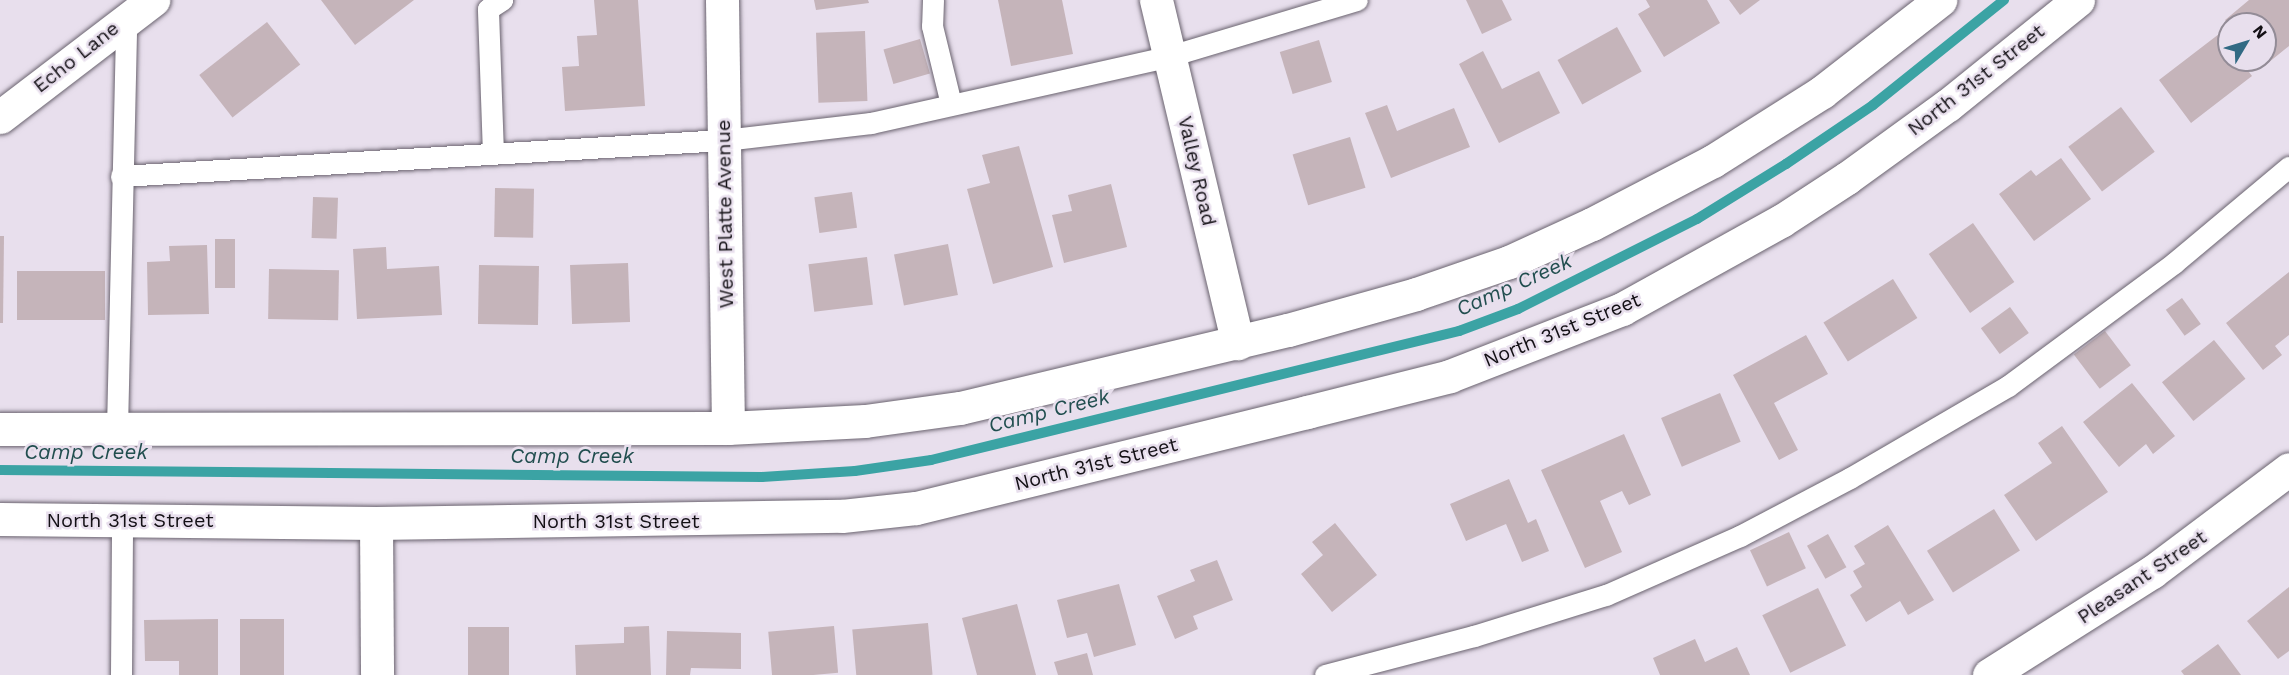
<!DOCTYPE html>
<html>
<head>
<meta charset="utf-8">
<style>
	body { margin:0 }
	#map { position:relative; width:2289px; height:675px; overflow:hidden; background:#e8dfed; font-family:"Work Sans",sans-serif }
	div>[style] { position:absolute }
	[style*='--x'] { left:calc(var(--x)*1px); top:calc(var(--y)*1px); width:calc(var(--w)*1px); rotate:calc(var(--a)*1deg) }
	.stream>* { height:10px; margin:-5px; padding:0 5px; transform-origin:5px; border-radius:5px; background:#3ba3a4 }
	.building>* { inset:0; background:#c5b4ba; transform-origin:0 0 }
	.roads { filter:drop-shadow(0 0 2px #6a636f) drop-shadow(0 0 2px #6a636f) }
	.service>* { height:21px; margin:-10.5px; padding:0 10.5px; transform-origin:10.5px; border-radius:10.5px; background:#fff }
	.minor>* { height:33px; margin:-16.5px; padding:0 16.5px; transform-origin:16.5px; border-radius:16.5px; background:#fff }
	.primary>* { height:33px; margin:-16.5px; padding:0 16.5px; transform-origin:16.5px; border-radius:16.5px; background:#fff }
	span { translate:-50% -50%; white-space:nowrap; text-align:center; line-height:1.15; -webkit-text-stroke:5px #e8dfed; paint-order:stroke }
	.street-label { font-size:20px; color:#131015 }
	.water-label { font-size:21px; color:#214e4f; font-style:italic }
	.north { position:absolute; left:2217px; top:12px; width:60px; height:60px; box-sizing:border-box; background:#e8dfed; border:2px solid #938c97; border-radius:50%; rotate:52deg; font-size:16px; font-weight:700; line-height:24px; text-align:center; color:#131015 }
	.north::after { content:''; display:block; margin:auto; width:21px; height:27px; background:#316a84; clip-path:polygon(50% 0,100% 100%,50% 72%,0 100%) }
</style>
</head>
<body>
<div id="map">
	<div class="stream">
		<div style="--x:0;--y:470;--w:762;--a:0.53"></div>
		<div style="--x:762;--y:477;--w:93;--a:-3.7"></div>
		<div style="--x:855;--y:471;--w:77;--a:-8.2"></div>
		<div style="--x:931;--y:460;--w:544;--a:-13.73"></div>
		<div style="--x:1459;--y:331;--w:63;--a:-20.4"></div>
		<div style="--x:1518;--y:309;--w:200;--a:-26.7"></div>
		<div style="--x:1697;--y:219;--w:105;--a:-31.7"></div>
		<div style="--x:1786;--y:164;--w:105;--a:-34.1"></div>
		<div style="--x:1873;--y:105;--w:168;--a:-38.7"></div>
	</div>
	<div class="building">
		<div style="clip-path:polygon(321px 0,414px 0,355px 45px)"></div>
		<div style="clip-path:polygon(594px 0,638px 0,645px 106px,565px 111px,562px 67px,579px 66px,577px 36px,597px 35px)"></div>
		<div style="clip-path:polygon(814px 0,868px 0,869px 3px,816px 10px)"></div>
		<div style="clip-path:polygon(998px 0,1062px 0,1073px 54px,1011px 66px)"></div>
		<div style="clip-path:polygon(1466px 0,1502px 0,1512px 20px,1482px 34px)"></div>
		<div style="clip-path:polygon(1646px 0,1707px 0,1720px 23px,1664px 57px,1638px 14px,1650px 7px)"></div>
		<div style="clip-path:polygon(1729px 0,1760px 0,1740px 15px)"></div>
		<div style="clip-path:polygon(2249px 0,2289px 0,2289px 46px,2263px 67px,2258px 60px,2265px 60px,2265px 24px,2228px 24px,2225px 20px)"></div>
		<div style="left:267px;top:22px;width:54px;height:86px;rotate:52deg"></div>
		<div style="left:1617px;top:27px;width:51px;height:68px;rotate:61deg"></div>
		<div style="left:865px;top:31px;width:70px;height:49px;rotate:88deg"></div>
		<div style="clip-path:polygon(2219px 34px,2229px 46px,2229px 60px,2240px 60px,2252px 76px,2191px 123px,2159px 80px)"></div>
		<div style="left:920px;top:39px;width:36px;height:38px;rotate:74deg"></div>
		<div style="left:1319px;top:40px;width:44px;height:41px;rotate:73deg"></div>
		<div style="clip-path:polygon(1483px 51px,1502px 89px,1539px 71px,1560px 113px,1499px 143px,1459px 64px)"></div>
		<div style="clip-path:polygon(1387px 105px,1397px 131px,1454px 108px,1470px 147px,1391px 178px,1365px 113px)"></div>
		<div style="left:2121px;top:107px;width:56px;height:66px;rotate:53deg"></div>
		<div style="left:1350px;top:137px;width:53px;height:60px;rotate:73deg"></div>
		<div style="clip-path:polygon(1019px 146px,1053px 267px,993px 284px,967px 189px,990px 183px,982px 155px)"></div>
		<div style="clip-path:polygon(2061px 158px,2091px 199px,2034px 241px,1999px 194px,2031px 170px,2036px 176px)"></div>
		<div style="clip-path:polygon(1111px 184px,1127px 247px,1064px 263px,1052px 215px,1072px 211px,1068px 195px)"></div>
		<div style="left:495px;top:188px;width:39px;height:49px;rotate:1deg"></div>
		<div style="left:852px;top:192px;width:36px;height:38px;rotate:82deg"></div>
		<div style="left:313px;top:197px;width:25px;height:41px;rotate:2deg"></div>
		<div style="left:1973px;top:223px;width:72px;height:54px;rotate:55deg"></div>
		<div style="clip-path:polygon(0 236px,4px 236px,3px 323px,0 323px)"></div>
		<div style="left:215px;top:239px;width:20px;height:49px"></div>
		<div style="left:948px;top:244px;width:52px;height:55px;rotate:79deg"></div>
		<div style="clip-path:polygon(207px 245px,209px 314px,148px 315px,147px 262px,170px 261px,169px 246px)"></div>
		<div style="clip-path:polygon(386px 247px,387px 269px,439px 266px,442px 315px,357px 319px,353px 249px)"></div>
		<div style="left:867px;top:257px;width:48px;height:59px;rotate:83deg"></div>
		<div style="left:628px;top:263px;width:59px;height:58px;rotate:88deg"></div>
		<div style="left:479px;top:265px;width:60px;height:59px;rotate:1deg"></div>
		<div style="left:269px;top:269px;width:70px;height:50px;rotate:1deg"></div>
		<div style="left:17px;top:271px;width:88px;height:49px"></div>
		<div style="clip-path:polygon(2289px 272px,2289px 335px,2275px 346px,2282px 355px,2263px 370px,2226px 323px)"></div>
		<div style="left:1893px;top:279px;width:46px;height:82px;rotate:58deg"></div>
		<div style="left:2182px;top:298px;width:32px;height:20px;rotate:54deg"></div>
		<div style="left:2010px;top:307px;width:32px;height:36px;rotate:54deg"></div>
		<div style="left:2105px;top:331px;width:43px;height:39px;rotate:53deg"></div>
		<div style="clip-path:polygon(1806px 335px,1828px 374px,1774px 403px,1798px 450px,1779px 460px,1733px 375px)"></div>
		<div style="left:2214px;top:340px;width:50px;height:67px;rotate:51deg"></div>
		<div style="clip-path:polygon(2132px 383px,2175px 436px,2153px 454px,2146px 444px,2119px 467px,2083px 422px)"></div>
		<div style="left:1720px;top:393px;width:53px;height:64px;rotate:67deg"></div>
		<div style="clip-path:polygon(2062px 426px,2108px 492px,2036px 541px,2004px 495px,2052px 463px,2038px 443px)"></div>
		<div style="clip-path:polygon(1624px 434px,1651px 495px,1629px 505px,1622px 491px,1600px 501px,1622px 552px,1585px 568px,1541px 470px)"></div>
		<div style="clip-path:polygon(1509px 479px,1528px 523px,1536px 519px,1549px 551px,1522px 562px,1506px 524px,1466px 541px,1450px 504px)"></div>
		<div style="left:1994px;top:509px;width:49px;height:79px;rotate:58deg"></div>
		<div style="clip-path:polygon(1335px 523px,1377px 575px,1332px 612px,1301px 574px,1323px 555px,1312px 542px)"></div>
		<div style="clip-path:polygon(1888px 525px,1934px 600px,1908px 615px,1900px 601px,1866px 622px,1850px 595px,1862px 587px,1853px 571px,1865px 564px,1854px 546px)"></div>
		<div style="left:1789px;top:532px;width:40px;height:43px;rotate:65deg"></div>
		<div style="left:1828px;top:534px;width:38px;height:24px;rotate:61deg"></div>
		<div style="clip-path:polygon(1217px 560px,1233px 600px,1193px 616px,1198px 629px,1175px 639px,1157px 596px,1195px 581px,1190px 570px)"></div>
		<div style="clip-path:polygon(1119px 584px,1136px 645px,1094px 657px,1087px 633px,1067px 638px,1057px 600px)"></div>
		<div style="clip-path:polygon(2289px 587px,2289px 651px,2278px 659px,2247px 621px)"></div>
		<div style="left:1818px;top:588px;width:64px;height:62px;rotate:64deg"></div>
		<div style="clip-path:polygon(1017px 604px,1036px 675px,977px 675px,962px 618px)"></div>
		<div style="clip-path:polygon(218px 619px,218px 675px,179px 675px,179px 661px,145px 661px,144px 620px)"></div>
		<div style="left:240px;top:619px;width:44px;height:56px"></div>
		<div style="left:928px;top:623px;width:52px;height:76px;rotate:85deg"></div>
		<div style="clip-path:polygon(649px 626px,651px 675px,576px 675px,575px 645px,624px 643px,624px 627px)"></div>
		<div style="left:834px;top:626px;width:47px;height:66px;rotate:85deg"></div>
		<div style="left:468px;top:627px;width:41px;height:48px"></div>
		<div style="clip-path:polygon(667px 631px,741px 633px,741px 669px,691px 668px,690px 675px,666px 675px)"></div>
		<div style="clip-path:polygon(1695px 639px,1705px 662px,1737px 647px,1750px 675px,1660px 675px,1653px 658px)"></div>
		<div style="clip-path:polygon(2218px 644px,2241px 675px,2184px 675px,2181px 671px)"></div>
		<div style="clip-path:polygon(1087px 653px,1093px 675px,1058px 675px,1054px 662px)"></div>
	</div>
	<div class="roads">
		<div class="service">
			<div style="--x:933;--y:0;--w:26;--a:92"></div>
			<div style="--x:932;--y:26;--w:80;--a:76.3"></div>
			<div style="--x:493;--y:154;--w:145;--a:-92"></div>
			<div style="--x:488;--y:9;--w:17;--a:-33"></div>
			<div style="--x:121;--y:176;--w:604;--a:-3.42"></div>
			<div style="--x:724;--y:140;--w:148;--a:-6.6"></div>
			<div style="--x:871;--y:123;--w:306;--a:-12.6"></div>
			<div style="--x:1170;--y:56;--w:195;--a:-16.7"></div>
			<div style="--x:117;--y:429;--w:411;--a:-88.7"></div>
			<div style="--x:121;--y:675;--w:155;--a:-89.6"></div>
			<div style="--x:1325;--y:675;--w:154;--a:-14.7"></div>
			<div style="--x:1474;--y:636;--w:138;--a:-17.3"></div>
			<div style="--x:1606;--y:595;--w:146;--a:-23.8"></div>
			<div style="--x:1740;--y:536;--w:124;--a:-27.8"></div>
			<div style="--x:1850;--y:478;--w:183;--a:-30.2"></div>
			<div style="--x:2008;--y:386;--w:207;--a:-36.5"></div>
			<div style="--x:2174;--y:263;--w:150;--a:-39.9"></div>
		</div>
		<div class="minor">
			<div style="--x:722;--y:0;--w:428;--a:89.2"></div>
			<div style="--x:1156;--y:0;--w:353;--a:76.6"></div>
			<div style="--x:0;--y:117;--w:193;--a:-37.4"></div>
			<div style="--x:376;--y:523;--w:152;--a:89.6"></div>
			<div style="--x:1989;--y:675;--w:193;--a:-32.3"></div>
			<div style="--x:2152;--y:572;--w:171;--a:-36.9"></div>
		</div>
		<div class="primary">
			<div style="--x:0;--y:429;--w:728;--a:-0.08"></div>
			<div style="--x:728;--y:428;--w:137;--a:-2.9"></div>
			<div style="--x:865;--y:421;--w:96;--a:-7.8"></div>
			<div style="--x:960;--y:408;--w:337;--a:-13.4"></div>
			<div style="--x:1288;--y:330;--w:133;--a:-15.7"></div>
			<div style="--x:1416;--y:294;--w:98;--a:-19"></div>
			<div style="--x:1509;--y:262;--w:91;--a:-24.6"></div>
			<div style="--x:1592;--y:224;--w:136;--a:-27.5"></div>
			<div style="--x:1713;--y:161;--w:129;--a:-32.3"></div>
			<div style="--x:1822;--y:92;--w:150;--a:-37.9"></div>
			<div style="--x:0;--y:519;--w:376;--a:0.6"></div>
			<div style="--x:376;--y:523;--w:466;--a:-0.9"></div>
			<div style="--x:842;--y:516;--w:74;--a:-6.2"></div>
			<div style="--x:916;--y:508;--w:403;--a:-13.8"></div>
			<div style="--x:1307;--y:412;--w:147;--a:-14.1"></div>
			<div style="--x:1450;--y:376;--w:185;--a:-21.3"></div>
			<div style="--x:1622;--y:309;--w:182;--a:-29"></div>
			<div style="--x:1781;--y:221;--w:79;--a:-33.1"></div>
			<div style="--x:1847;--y:178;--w:125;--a:-35.9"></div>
			<div style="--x:1948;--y:105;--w:167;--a:-38.9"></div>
		</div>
	</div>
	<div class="street-label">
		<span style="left:76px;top:57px;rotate:-38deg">Echo Lane</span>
		<span style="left:1976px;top:80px;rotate:-38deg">North 31st Street</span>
		<span style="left:1197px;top:171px;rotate:77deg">Valley Road</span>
		<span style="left:725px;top:214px;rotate:-91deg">West Platte Avenue</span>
		<span style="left:1562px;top:330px;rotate:-22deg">North 31st Street</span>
		<span style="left:1096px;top:464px;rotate:-14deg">North 31st Street</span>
		<span style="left:130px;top:520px">North 31st Street</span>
		<span style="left:616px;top:521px">North 31st Street</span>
		<span style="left:2142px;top:577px;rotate:-34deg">Pleasant Street</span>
	</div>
	<div class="water-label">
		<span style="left:1514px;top:285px;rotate:-24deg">Camp Creek</span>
		<span style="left:1049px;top:411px;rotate:-14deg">Camp Creek</span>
		<span style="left:86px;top:452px">Camp Creek</span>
		<span style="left:572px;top:456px">Camp Creek</span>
	</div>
	<div class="north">N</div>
</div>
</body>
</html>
